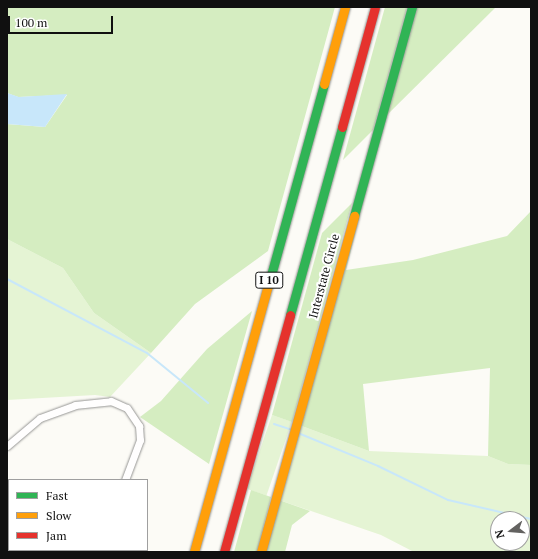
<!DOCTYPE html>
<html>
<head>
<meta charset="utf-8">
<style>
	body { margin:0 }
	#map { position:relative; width:538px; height:559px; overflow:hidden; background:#fcfbf6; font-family:"PT Serif",serif }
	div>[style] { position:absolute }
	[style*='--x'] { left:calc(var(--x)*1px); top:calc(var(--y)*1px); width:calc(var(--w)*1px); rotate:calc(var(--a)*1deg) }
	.green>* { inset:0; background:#e5f4d4; transform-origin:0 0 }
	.forest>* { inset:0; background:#d5edc1 }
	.water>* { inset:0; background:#c8e7fa }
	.stream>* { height:2px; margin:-1px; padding:0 1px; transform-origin:1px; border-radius:1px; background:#c8e7fa }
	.roads { filter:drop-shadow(0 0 1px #969694) drop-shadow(0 0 1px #969694) }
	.street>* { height:7px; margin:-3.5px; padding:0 3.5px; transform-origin:3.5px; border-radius:3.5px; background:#fffefe }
	.fast>* { height:9px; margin:-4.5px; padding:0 4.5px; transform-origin:4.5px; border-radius:4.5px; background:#30b455 }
	.slow>* { height:9px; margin:-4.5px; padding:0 4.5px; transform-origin:4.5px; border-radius:4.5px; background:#ff9f0a }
	.jam>* { height:9px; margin:-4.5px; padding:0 4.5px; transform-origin:4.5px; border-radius:4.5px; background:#e5322d }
	span { translate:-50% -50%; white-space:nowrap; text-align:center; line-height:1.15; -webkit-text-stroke:4px #fff; paint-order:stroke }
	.shield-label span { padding:1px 3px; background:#fff; border:1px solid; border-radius:3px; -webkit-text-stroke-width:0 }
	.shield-label { font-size:11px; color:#101010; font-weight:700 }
	.street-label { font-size:12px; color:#101010 }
	.frame { position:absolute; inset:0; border:8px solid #101010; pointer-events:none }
	.legend { position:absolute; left:8px; top:479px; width:140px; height:72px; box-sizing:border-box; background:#fff; border:1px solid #9f9f9f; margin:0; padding:5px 7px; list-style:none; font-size:12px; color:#101010 }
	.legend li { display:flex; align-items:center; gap:8px; height:20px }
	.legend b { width:20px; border:1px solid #9f9f9f }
	.north { position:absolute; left:490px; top:511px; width:40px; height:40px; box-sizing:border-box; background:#fff; border:1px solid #9f9f9f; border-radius:50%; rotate:254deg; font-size:11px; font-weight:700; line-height:16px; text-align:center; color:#101010 }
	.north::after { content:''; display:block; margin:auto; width:14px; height:18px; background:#636260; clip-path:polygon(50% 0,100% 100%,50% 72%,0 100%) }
	.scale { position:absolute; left:8px; top:16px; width:105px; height:18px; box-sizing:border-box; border:2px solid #101010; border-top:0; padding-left:5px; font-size:12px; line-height:14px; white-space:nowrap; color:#101010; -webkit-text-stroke:3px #fff; paint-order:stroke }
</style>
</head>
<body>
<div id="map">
	<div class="green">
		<div style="clip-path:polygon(7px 239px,63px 268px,94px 313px,151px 353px,110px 397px,95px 395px,7px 400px)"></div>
		<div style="left:272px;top:415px;width:21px;height:78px;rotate:19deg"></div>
		<div style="clip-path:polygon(evenodd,299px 425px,369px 451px,488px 456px,508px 464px,531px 465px,531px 552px,414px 552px,381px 535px,279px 500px,299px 425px,498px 519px,522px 519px,522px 543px,498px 543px,498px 519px)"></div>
	</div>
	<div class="forest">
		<div style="clip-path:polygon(7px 7px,335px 7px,268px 251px,195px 304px,151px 353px,94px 313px,63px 268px,7px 239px,7px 124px,45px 127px,67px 95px,18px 97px,7px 93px)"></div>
		<div style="clip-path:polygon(385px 7px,407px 7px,373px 130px,343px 160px)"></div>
		<div style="clip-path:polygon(416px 7px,496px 7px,384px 118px)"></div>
		<div style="clip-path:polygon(367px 188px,346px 270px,413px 260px,507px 236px,531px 211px,531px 465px,508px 464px,488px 456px,490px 368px,363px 384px,369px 451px,299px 425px)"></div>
		<div style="clip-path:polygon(352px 203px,292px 422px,272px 415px,322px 233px)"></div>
		<div style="clip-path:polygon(252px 311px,209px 464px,140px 417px,161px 401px,207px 349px)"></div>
		<div style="clip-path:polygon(251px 490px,271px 497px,257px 552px,234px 552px)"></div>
		<div style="clip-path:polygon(279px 500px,310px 511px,292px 525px,285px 552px,265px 552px)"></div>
	</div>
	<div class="water">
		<div style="clip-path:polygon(7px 93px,19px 97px,67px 94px,45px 127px,7px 124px)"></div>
	</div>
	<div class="stream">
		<div style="--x:7;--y:279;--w:158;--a:27.9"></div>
		<div style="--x:147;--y:353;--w:79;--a:39.3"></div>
		<div style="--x:274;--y:424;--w:19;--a:18"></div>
		<div style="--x:298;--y:433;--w:87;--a:22.4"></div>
		<div style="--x:378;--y:466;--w:78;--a:25.9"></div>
		<div style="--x:448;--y:500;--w:85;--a:12.9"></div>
	</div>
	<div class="roads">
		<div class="street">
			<div style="--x:7;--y:446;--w:43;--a:-40.3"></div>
			<div style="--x:40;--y:418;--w:37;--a:-20"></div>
			<div style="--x:75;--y:405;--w:36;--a:-6"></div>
			<div style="--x:111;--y:401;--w:17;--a:24"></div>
			<div style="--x:127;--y:408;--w:22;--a:56"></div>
			<div style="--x:139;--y:426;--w:14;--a:86"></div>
			<div style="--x:140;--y:440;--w:43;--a:110.6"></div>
			<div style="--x:107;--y:552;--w:2;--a:-63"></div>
		</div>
		<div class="fast">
			<div style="--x:354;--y:216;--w:217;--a:-74.5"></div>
			<div style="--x:268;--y:286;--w:210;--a:-74.5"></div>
			<div style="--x:290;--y:315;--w:195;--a:-74.5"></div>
		</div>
		<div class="slow">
			<div style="--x:324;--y:84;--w:80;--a:-74.7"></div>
			<div style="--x:194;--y:552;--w:276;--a:-74.5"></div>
			<div style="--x:261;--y:552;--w:349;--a:-74.5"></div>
		</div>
		<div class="jam">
			<div style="--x:342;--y:127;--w:124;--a:-74.6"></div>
			<div style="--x:224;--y:552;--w:246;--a:-74.4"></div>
		</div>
	</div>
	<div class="shield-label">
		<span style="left:269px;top:280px">I 10</span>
	</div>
	<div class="street-label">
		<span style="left:324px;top:276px;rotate:-75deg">Interstate Circle</span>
	</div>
	<div class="frame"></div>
	<ul class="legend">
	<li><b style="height:5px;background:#30b455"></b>Fast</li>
	<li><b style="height:5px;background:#ff9f0a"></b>Slow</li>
	<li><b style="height:5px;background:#e5322d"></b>Jam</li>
	</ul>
	<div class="north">N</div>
	<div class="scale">100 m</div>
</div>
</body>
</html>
